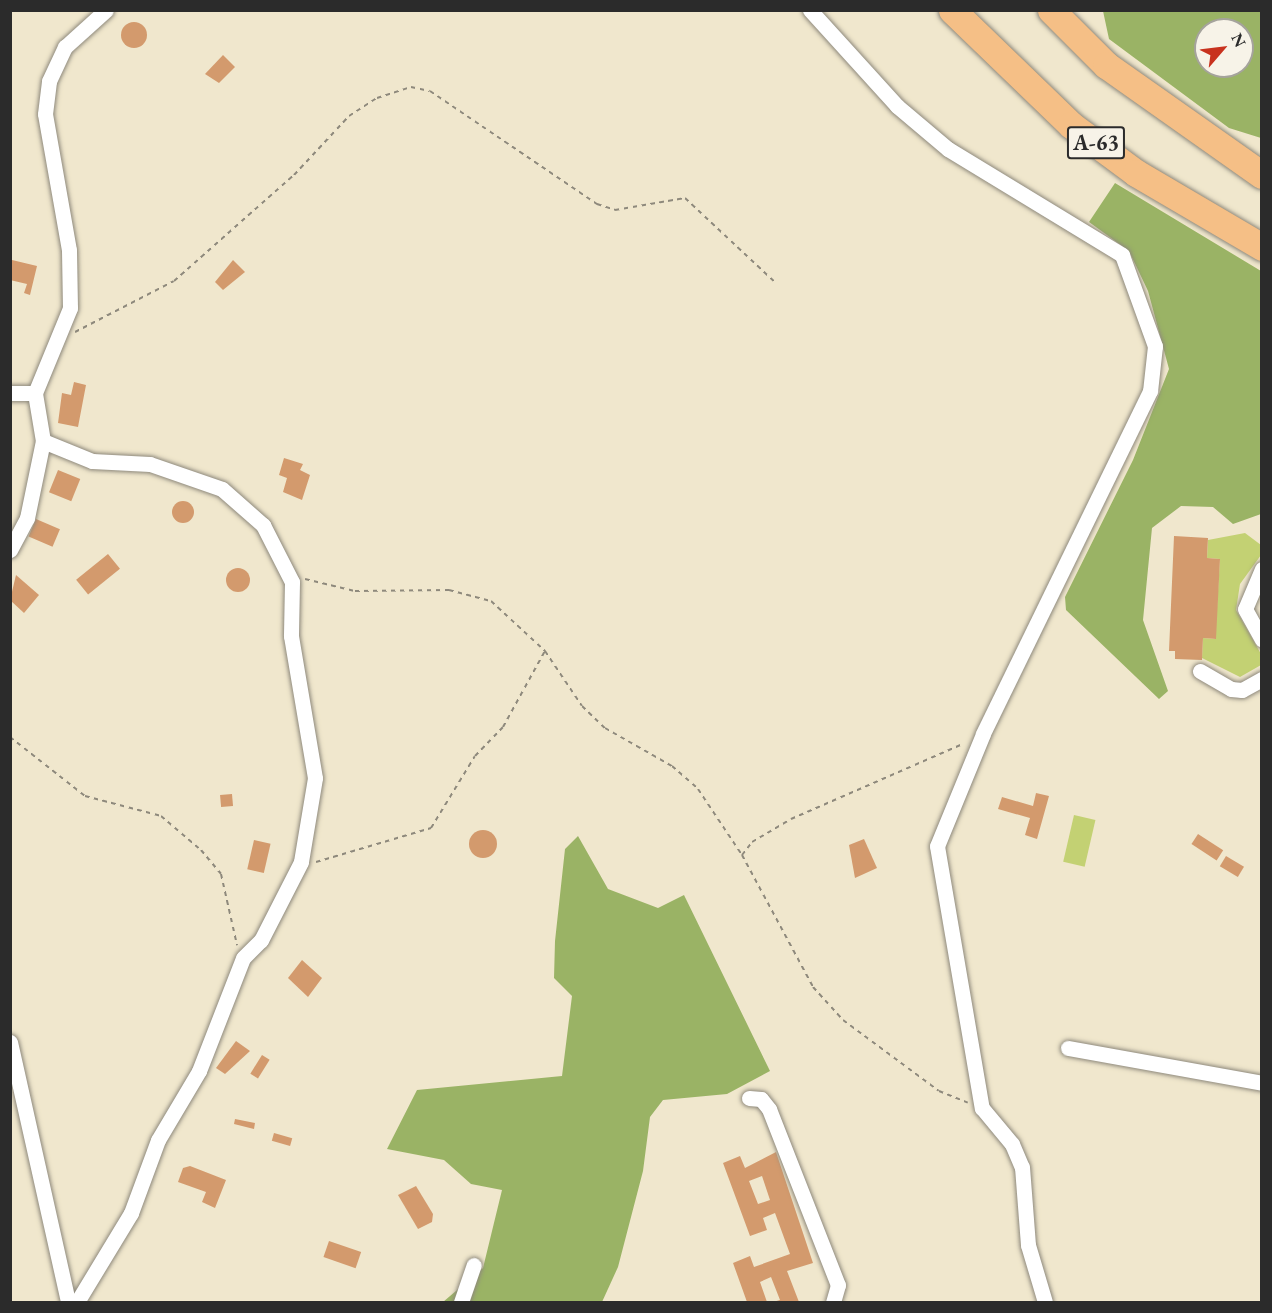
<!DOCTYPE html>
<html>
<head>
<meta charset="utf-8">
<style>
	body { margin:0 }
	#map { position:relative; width:1272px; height:1313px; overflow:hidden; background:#f0e7cd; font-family:"EB Garamond",serif }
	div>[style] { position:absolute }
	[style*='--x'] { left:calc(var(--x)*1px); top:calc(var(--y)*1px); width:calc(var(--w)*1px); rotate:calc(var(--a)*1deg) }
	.green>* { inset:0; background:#c3d173; transform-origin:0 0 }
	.forest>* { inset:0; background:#9ab365 }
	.building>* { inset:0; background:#d39a6d; transform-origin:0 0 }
	.round { border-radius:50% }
	.path>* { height:2px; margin-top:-1px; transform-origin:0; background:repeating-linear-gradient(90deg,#8e897c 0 4.5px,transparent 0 9px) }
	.roads { filter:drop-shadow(0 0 2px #8e897c) drop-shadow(0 0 2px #8e897c) }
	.street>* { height:15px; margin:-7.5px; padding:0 7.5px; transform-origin:7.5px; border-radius:7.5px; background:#fff }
	.highway>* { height:27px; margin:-13.5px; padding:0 13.5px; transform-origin:13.5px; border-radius:13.5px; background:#f5bf86 }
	span { translate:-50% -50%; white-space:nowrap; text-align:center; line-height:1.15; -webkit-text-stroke:5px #f7f3e8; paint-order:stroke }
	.shield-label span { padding:2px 4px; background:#f7f3e8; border:2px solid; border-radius:4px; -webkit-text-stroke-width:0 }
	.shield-label { font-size:22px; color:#2b2b2b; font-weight:700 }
	.frame { position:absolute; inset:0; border:12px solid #2b2b2b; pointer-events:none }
	.north { position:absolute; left:1194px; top:18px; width:60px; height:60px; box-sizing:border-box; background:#f7f3e8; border:2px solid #a5a39c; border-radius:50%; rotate:62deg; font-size:16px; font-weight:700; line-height:24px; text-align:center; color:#2b2b2b }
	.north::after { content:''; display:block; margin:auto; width:21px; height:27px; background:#c8321e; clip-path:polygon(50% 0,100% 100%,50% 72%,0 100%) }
</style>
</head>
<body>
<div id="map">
	<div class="green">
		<div style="clip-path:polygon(1245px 533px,1261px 545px,1261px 555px,1240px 584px,1236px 610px,1261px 654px,1261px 665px,1240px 677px,1202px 658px,1203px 638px,1215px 639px,1220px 559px,1207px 558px,1208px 540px)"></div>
		<div style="left:1074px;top:815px;width:22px;height:48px;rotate:13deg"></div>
	</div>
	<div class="forest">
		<div style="clip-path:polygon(evenodd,1103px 11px,1261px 11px,1261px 138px,1229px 128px,1109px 39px,1103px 11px,1206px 30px,1242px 30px,1242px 66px,1206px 66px,1206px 30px)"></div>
		<div style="clip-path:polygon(1115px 183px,1261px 271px,1261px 514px,1233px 524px,1213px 507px,1181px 506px,1152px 528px,1143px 620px,1168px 691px,1159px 699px,1066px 610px,1065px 597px,1133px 460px,1169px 369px,1148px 291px,1129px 251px,1089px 222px)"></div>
		<div style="clip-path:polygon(578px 836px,608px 889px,658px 908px,684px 895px,770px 1071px,727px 1094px,663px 1100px,650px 1117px,643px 1171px,618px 1267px,602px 1302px,443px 1302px,483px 1268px,502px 1190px,471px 1184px,444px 1160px,387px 1149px,417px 1090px,562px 1076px,572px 996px,554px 978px,555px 941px,565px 849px)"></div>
	</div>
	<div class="building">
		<div class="round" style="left:121px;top:22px;width:26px;height:26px"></div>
		<div style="clip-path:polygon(223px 55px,235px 67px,219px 83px,205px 74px)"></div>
		<div style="clip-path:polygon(12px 260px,37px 266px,30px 295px,24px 293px,27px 284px,10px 280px)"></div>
		<div style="clip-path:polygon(233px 260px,245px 272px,223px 290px,215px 282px)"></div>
		<div style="clip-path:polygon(74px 382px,86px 385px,78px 427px,58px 423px,62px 393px,71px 395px)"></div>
		<div style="clip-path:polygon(284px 458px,303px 464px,300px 470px,310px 475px,302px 500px,283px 492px,287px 478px,279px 475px)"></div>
		<div style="left:58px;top:470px;width:24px;height:24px;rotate:22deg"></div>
		<div class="round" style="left:172px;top:501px;width:22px;height:22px"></div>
		<div style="left:36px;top:519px;width:26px;height:19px;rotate:23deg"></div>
		<div style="clip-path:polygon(1174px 536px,1208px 538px,1207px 558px,1220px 559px,1216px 639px,1203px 638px,1202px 660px,1175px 659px,1175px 651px,1169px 651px)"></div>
		<div style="left:108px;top:554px;width:19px;height:41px;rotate:51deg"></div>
		<div class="round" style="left:226px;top:568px;width:24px;height:24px"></div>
		<div style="clip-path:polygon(16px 575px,39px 595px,24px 613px,10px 600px)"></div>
		<div style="clip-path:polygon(1036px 793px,1049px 796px,1037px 839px,1025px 835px,1030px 818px,998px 809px,1002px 797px,1033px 806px)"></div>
		<div style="left:232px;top:794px;width:12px;height:12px;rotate:85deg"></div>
		<div class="round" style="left:469px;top:830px;width:28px;height:28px"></div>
		<div style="left:1198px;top:834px;width:30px;height:12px;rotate:33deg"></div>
		<div style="clip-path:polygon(864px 839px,877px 868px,855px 878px,849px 845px)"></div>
		<div style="left:254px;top:840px;width:17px;height:30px;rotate:13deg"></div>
		<div style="left:1226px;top:856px;width:21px;height:12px;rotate:31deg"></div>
		<div style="clip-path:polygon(302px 960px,322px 978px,308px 997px,288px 978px)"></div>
		<div style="clip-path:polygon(236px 1041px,250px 1051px,225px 1074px,216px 1068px)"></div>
		<div style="left:262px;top:1055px;width:9px;height:22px;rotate:32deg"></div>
		<div style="clip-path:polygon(235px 1119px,255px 1123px,254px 1129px,234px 1124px)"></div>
		<div style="left:274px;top:1133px;width:19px;height:8px;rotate:16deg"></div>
		<div style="clip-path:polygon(evenodd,776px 1152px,813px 1263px,787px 1271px,799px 1302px,773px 1302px,780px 1300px,771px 1277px,760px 1282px,767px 1302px,747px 1302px,733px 1263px,750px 1256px,754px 1267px,790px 1254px,775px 1213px,763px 1218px,767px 1230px,750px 1236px,723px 1163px,740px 1156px,745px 1168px,776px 1152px,762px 1176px,770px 1200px,758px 1204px,749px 1181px,762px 1176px)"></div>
		<div style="clip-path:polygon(190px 1166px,226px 1180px,215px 1208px,202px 1202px,206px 1192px,178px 1182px,183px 1168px)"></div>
		<div style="clip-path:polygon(416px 1186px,433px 1214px,432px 1222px,418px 1229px,398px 1195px)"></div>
		<div style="left:329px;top:1241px;width:34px;height:17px;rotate:19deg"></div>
	</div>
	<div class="path">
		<div style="--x:75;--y:332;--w:111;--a:-27.3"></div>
		<div style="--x:174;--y:281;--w:160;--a:-41.5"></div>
		<div style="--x:294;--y:175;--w:81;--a:-47"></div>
		<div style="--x:349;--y:116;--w:33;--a:-33"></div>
		<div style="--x:377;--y:98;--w:36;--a:-18"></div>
		<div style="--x:411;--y:87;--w:19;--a:12"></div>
		<div style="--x:430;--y:91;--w:202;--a:34.1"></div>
		<div style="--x:597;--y:204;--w:19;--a:18"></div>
		<div style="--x:615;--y:210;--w:71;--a:-9.7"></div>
		<div style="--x:685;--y:198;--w:126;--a:43.1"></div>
		<div style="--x:305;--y:579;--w:51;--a:13.5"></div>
		<div style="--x:355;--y:591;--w:94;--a:-0.6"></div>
		<div style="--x:449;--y:590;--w:43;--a:14.7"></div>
		<div style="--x:491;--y:601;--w:74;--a:42.8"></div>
		<div style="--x:545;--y:651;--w:66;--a:56.1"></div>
		<div style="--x:582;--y:706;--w:32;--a:44"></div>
		<div style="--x:605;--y:728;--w:77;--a:29.6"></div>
		<div style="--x:672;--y:766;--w:35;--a:41"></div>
		<div style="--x:698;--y:789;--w:79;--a:56.3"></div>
		<div style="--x:742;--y:855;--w:150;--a:61.7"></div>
		<div style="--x:813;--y:987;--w:45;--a:47.7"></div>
		<div style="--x:843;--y:1020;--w:119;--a:36.5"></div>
		<div style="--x:939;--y:1091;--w:31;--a:22"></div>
		<div style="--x:10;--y:737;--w:95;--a:38.2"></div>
		<div style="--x:85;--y:796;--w:79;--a:14.7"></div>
		<div style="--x:161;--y:816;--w:52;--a:40.4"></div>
		<div style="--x:201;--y:850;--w:31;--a:50"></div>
		<div style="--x:221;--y:874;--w:73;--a:77.3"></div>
		<div style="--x:742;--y:855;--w:16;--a:-52"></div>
		<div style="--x:752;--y:842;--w:45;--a:-30.5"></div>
		<div style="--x:791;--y:819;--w:188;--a:-23.6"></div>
		<div style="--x:316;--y:862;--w:120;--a:-16.5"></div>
		<div style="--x:431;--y:828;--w:84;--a:-58.6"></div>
		<div style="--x:475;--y:756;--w:40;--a:-46"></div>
		<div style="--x:503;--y:727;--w:87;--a:-61.1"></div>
	</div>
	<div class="roads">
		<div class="street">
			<div style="--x:810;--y:10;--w:130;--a:47.8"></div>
			<div style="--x:897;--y:106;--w:67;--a:40.1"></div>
			<div style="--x:948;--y:149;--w:204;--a:31.3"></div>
			<div style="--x:1122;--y:255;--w:97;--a:70.1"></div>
			<div style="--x:1155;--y:346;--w:45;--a:96.3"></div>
			<div style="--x:1150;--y:391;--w:381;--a:116"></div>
			<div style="--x:983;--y:734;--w:121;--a:112.3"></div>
			<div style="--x:937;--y:846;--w:266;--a:80.3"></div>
			<div style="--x:982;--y:1108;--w:47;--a:50.2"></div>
			<div style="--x:1012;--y:1144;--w:25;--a:67"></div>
			<div style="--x:1022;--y:1167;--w:78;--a:85.6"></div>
			<div style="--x:1028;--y:1245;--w:59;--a:73.4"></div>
			<div style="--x:10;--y:393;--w:25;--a:0"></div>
			<div style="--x:43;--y:441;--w:53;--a:22.2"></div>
			<div style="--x:92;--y:461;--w:58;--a:3"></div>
			<div style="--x:150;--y:464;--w:76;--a:19.1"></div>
			<div style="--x:222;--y:489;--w:55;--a:41.3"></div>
			<div style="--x:263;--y:525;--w:64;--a:63"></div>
			<div style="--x:292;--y:582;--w:54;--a:91.1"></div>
			<div style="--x:291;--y:636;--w:144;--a:80.4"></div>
			<div style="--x:315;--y:778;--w:85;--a:99.5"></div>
			<div style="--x:301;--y:862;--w:88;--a:117.1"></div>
			<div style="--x:261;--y:940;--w:25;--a:135"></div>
			<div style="--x:243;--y:958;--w:121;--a:111.3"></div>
			<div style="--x:199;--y:1071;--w:80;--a:120.7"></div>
			<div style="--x:158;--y:1140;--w:78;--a:110.3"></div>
			<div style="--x:131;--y:1213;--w:104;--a:121.2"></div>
			<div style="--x:10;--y:550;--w:36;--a:-62"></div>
			<div style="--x:27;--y:518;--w:79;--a:-78.3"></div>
			<div style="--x:43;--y:441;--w:49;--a:-99.5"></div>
			<div style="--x:35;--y:393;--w:92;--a:-67.6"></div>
			<div style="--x:70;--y:308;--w:58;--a:-91"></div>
			<div style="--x:69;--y:250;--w:138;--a:-100"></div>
			<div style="--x:45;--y:114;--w:33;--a:-83"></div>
			<div style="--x:49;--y:81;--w:38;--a:-65"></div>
			<div style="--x:65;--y:47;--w:55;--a:-42.1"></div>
			<div style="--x:1262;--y:569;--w:43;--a:113"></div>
			<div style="--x:1245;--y:609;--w:35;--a:61"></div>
			<div style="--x:1200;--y:671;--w:36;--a:30"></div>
			<div style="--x:1231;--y:689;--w:11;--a:5"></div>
			<div style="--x:1242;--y:690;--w:23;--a:-29"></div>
			<div style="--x:10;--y:1042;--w:266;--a:77.4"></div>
			<div style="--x:1068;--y:1048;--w:197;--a:10.2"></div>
			<div style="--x:749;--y:1098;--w:12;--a:5"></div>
			<div style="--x:761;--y:1099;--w:13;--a:51"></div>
			<div style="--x:769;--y:1109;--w:189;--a:68.6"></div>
			<div style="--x:838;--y:1285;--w:18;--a:106"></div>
			<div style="--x:461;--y:1302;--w:39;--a:-71"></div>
		</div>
		<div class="highway">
			<div style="--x:952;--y:10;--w:165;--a:44"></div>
			<div style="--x:1071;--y:125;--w:81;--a:36.4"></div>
			<div style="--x:1136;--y:173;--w:146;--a:30.4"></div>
			<div style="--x:1051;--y:10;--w:78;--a:45"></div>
			<div style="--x:1106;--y:65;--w:191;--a:35.2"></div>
		</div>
	</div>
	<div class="shield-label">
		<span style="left:1096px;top:143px">A-63</span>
	</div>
	<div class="frame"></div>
	<div class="north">N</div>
</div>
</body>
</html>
